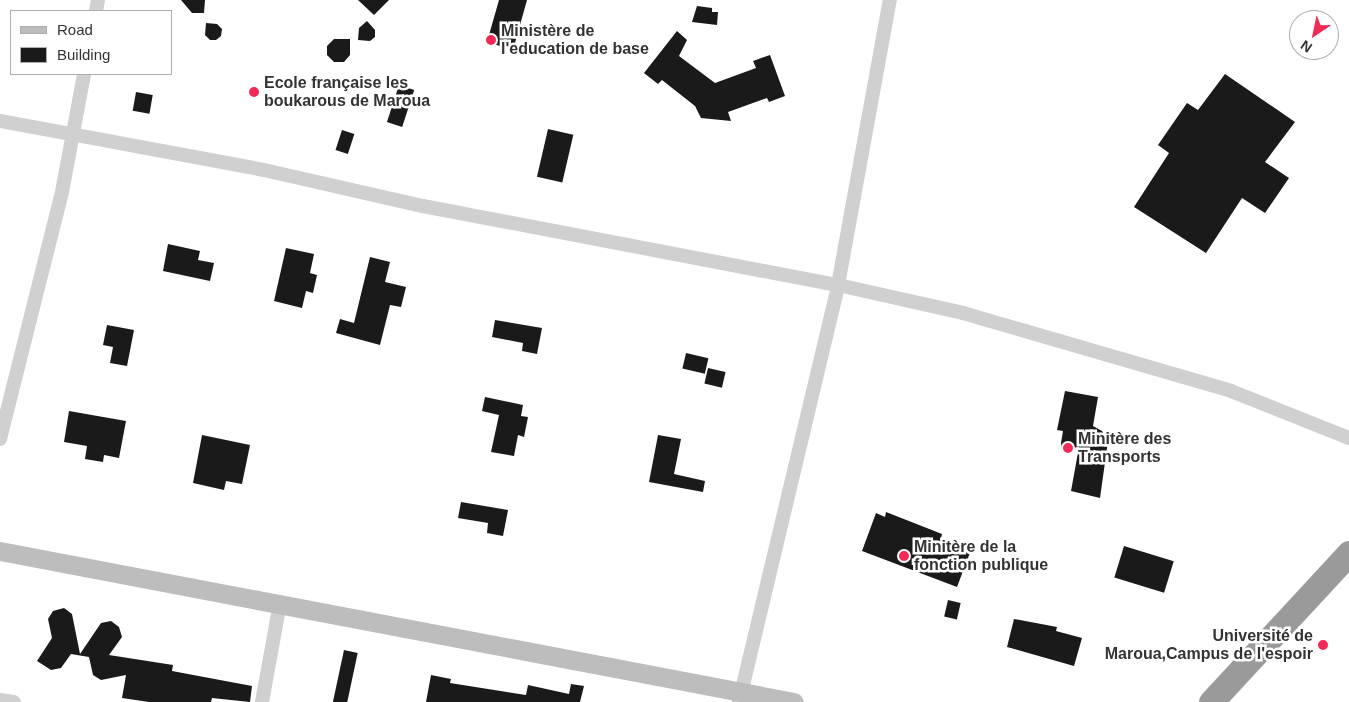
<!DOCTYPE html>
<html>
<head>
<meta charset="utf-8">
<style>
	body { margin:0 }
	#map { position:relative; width:1349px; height:702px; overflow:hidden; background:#fff; font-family:Arial,sans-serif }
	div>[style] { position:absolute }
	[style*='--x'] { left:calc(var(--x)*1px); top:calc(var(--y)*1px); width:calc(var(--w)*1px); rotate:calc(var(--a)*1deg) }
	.building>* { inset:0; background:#1a1a1a; transform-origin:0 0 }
	.street>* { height:14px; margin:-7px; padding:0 7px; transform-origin:7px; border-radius:7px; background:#d0d0d0 }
	.secondary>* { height:19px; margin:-9.5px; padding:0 9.5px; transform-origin:9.5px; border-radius:9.5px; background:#bdbdbd }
	.highway>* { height:25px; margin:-12.5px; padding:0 12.5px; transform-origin:12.5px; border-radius:12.5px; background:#9a9a9a }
	.dots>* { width:14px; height:14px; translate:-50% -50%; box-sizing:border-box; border:2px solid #fff; border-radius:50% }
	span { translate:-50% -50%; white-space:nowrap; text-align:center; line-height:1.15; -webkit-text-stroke:5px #fff; paint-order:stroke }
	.poi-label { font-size:16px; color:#333; font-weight:700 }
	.left { translate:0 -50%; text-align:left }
	.right { translate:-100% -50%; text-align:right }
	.legend { position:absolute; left:10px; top:10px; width:162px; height:65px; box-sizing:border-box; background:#fff; border:1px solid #adadad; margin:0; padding:6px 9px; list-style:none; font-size:15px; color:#333 }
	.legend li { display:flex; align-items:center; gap:10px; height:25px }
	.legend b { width:25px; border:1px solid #adadad }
	.north { position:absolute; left:1289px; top:10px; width:50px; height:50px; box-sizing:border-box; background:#fff; border:1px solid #adadad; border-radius:50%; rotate:214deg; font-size:14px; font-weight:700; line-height:20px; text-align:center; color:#333 }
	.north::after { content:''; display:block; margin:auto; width:18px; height:22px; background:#f52956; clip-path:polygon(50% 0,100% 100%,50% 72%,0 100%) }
</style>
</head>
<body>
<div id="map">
	<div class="building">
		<div style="clip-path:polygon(181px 0,205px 0,204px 13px,192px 13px)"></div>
		<div style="clip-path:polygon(358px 0,389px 0,374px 15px)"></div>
		<div style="clip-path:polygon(499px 0,527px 0,513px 50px,487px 42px)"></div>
		<div style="clip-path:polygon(697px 6px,712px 8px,712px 12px,718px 12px,717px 25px,692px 22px)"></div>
		<div style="clip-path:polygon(367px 21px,375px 30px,375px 37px,370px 41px,358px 40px,359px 28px)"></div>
		<div style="clip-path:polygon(206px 23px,217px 24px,222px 29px,221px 36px,216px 40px,210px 40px,205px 35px)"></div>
		<div style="clip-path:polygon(677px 31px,687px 40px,679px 56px,715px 83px,756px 68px,753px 61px,770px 55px,785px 96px,769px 102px,767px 98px,728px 112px,731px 121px,701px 118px,695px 106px,662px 80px,658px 84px,644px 73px)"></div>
		<div style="clip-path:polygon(334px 39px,350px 39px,350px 55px,344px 62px,334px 62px,327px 55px,327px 46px)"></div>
		<div style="clip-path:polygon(1225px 74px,1295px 122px,1265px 162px,1289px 178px,1265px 213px,1242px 198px,1206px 253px,1134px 207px,1169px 153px,1158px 145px,1187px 103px,1198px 110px)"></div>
		<div style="left:399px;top:85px;width:16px;height:39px;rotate:18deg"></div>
		<div style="left:136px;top:92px;width:17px;height:19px;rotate:10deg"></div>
		<div style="left:548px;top:129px;width:26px;height:49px;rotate:13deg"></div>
		<div style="left:342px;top:130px;width:13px;height:21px;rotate:18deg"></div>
		<div style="clip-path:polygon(168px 244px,200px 251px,198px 260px,214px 263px,210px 281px,163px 271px)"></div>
		<div style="clip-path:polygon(286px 248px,314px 254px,310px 273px,317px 275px,313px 293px,306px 291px,302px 308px,274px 301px)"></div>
		<div style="clip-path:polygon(370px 257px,390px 262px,385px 282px,406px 287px,401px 307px,390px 305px,380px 345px,336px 333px,340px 319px,354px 323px)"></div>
		<div style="clip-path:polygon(495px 320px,542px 328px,537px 354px,522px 351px,523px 343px,492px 337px)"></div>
		<div style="clip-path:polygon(107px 325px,134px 330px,127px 366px,110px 363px,113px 347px,103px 345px)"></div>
		<div style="left:686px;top:353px;width:23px;height:16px;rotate:13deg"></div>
		<div style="left:708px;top:368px;width:18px;height:16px;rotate:13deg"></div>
		<div style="clip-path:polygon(1065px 391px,1098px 397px,1093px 426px,1102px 431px,1108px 441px,1100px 498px,1071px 491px,1079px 447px,1062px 450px,1061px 443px,1063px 431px,1057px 430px)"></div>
		<div style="clip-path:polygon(485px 397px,523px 405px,521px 416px,528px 417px,524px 437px,518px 435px,514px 456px,491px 452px,499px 415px,482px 411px)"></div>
		<div style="clip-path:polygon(69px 411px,126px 421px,119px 458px,104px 455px,103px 462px,85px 459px,87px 446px,64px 442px)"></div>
		<div style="clip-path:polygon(202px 435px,250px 445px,242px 484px,226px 481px,224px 490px,193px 483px)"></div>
		<div style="clip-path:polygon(658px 435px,681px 439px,674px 474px,705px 481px,703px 492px,649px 482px)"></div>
		<div style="clip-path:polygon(461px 502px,508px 510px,503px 536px,487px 533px,488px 523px,458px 518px)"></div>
		<div style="clip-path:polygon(886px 512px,942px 534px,941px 538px,971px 550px,957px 587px,862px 551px,876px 513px,885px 517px)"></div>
		<div style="left:1124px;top:546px;width:52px;height:33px;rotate:17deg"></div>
		<div style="left:948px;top:600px;width:13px;height:17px;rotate:13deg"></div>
		<div style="clip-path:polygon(64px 608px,72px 614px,80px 654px,101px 623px,111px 621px,119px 627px,122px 637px,109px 655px,173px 665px,172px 671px,252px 686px,250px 702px,212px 698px,211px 702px,149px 702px,122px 698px,126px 675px,101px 680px,93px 675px,89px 657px,71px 654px,61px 668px,51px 670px,37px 661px,52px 638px,48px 619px,53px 611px)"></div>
		<div style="clip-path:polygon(1014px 619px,1057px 627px,1056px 631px,1082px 638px,1074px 666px,1007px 647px)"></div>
		<div style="left:344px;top:650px;width:14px;height:53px;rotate:12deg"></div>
		<div style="clip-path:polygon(431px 675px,451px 679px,450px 683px,526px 695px,528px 685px,569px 694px,571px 684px,584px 686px,580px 702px,426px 702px)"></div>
	</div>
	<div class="street">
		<div style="--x:96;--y:11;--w:11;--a:-80"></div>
		<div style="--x:0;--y:121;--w:269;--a:10.5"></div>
		<div style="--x:264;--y:170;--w:163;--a:12.8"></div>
		<div style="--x:423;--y:206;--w:422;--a:10.8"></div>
		<div style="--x:838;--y:285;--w:128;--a:12.6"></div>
		<div style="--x:963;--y:313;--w:279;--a:16.2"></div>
		<div style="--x:1231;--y:391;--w:127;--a:21.7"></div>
		<div style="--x:0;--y:439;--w:255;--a:-75.9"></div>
		<div style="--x:62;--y:192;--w:120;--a:-79.4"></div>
		<div style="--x:0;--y:700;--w:14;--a:8"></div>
		<div style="--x:262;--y:702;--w:101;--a:-79.7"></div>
		<div style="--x:739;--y:702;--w:429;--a:-76.6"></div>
		<div style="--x:838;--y:285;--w:290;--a:-79.7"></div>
	</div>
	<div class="secondary">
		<div style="--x:0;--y:551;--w:808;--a:10.77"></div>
	</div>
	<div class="highway">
		<div style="--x:1211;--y:702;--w:203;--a:-47.2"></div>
	</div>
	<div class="dots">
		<div style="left:491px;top:40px;background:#f52956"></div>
		<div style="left:254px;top:92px;background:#f52956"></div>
		<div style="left:1068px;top:448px;background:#f52956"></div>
		<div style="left:904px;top:556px;background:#f52956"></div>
		<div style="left:1323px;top:645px;background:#f52956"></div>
	</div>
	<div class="poi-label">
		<span class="left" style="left:501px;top:40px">Ministère de<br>l'education de base</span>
		<span class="left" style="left:264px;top:92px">Ecole française les<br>boukarous de Maroua</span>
		<span class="left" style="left:1078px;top:448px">Minitère des<br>Transports</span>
		<span class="left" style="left:914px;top:556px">Minitère de la<br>fonction publique</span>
		<span class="right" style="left:1313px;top:645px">Université de<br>Maroua,Campus de l'espoir</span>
	</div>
	<ul class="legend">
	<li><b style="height:6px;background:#bdbdbd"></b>Road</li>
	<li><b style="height:14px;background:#1a1a1a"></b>Building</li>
	</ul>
	<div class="north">N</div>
</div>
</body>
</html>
